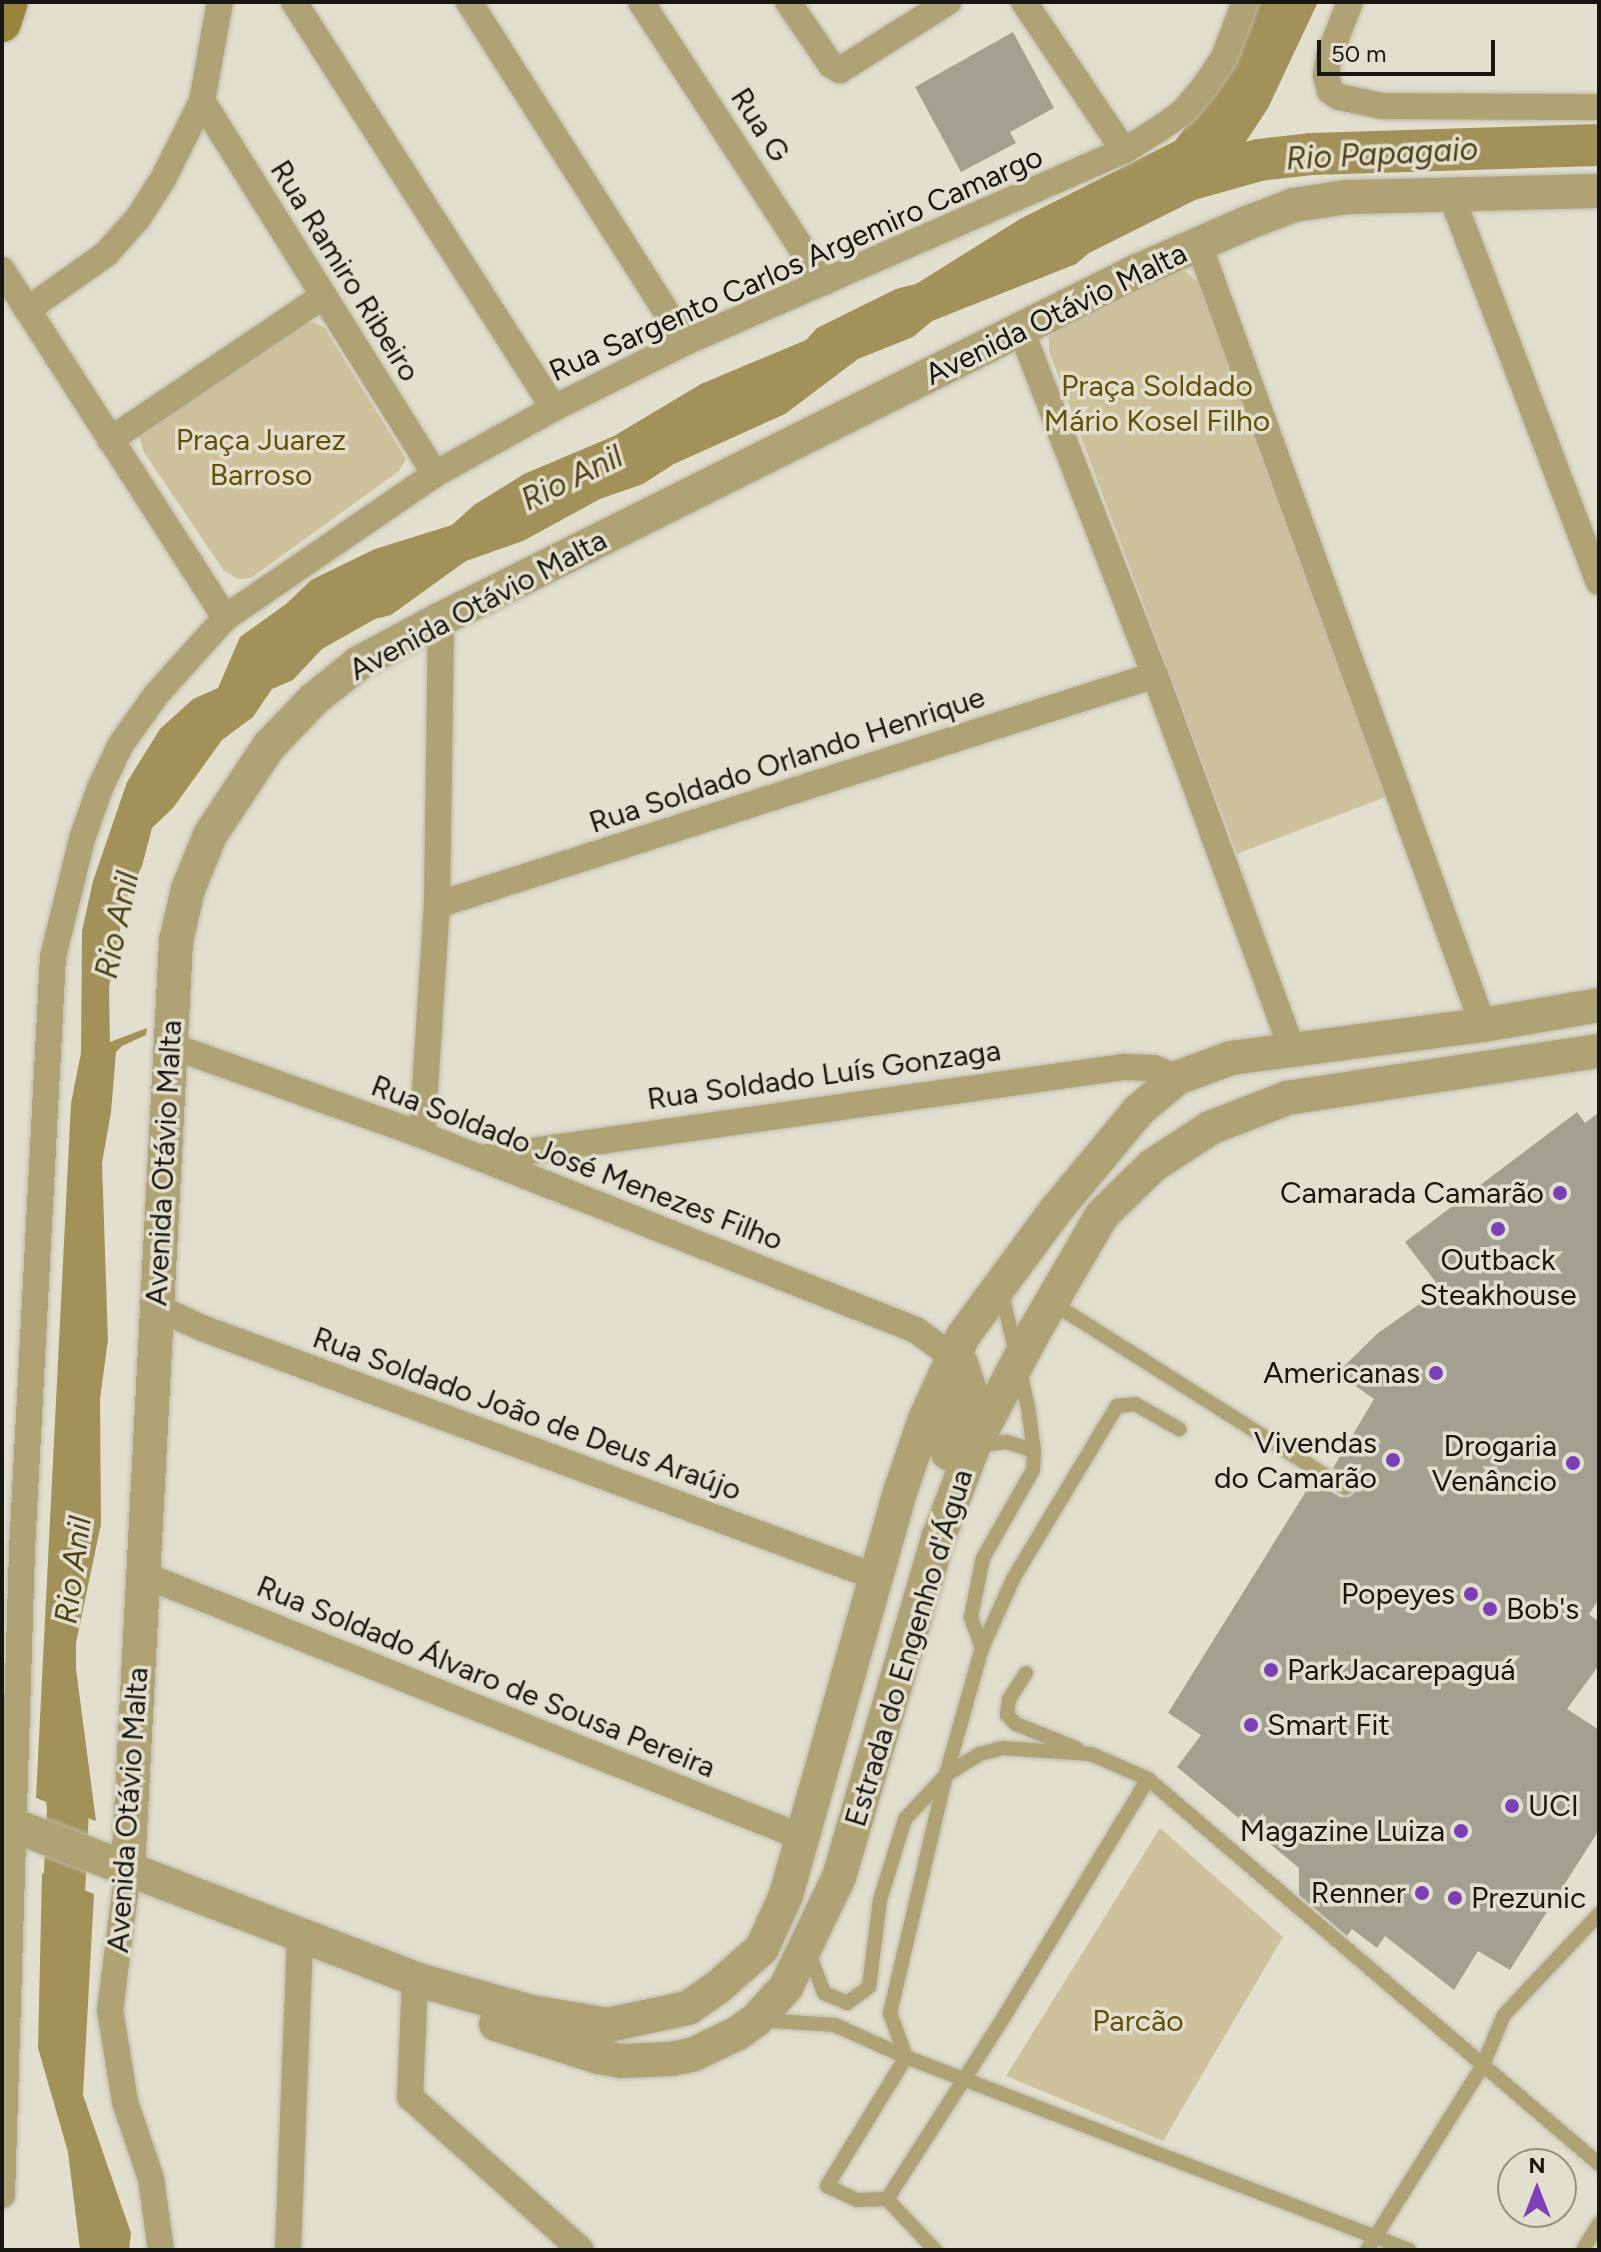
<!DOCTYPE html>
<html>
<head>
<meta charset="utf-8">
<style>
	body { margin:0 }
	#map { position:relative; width:1601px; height:2252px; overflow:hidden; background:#e3dfce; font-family:Figtree,sans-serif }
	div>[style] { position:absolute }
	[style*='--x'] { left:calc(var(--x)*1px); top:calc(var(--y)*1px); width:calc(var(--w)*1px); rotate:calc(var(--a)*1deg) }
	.green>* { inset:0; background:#cdc29b }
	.water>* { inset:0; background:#a29158 }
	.river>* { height:42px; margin:-21px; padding:0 21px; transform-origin:21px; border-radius:21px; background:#a29158 }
	.building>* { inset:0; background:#a4a091 }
	.roads { filter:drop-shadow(0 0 2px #bebbac) drop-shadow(0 0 2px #bebbac) }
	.service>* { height:14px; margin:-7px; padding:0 7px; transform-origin:7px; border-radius:7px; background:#afa275 }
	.minor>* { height:26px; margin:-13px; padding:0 13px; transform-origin:13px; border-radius:13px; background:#afa275 }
	.tertiary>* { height:34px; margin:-17px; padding:0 17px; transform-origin:17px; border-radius:17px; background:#afa275 }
	.secondary>* { height:38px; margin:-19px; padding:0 19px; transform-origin:19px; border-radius:19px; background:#98843c }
	.dots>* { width:22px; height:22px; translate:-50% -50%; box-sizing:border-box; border:4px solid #e3dfce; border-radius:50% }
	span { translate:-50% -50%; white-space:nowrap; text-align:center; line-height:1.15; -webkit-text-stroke:7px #e3dfce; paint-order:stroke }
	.street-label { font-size:30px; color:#181611 }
	.park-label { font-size:30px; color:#635107 }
	.poi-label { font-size:30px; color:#181611 }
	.right { translate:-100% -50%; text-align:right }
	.left { translate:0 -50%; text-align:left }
	.water-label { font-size:32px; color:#4f4315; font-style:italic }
	.frame { position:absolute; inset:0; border:4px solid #181611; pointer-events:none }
	.north { position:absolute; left:1497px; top:2148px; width:80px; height:80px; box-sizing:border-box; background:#e3dfce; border:2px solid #928f82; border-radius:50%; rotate:0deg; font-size:22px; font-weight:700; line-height:32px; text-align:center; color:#181611 }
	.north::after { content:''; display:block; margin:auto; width:28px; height:36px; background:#7b40b6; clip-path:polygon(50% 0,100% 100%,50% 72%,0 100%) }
	.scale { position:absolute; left:1317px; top:40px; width:178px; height:36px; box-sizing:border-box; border:4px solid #181611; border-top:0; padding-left:10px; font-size:24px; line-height:28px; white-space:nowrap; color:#181611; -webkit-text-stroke:6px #e3dfce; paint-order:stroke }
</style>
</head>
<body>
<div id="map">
	<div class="green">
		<div style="clip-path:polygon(1168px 270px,1184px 271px,1201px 284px,1391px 795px,1237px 854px,1049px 351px,1049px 336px,1060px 324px)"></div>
		<div style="clip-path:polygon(314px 322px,324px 327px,406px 459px,399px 471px,251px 578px,238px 579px,224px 571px,143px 451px,139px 434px,302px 324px)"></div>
		<div style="clip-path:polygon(1160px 1828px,1283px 1937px,1163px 2141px,1006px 2076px)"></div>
	</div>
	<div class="water">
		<div style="clip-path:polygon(1253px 2px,1318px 2px,1268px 108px,1234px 160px,1242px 166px,1209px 193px,1089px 253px,1076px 264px,932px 321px,913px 337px,858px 359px,785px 414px,674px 464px,643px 484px,600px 499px,523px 541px,466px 561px,391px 615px,375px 619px,322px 649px,293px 680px,272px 689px,253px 717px,222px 740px,173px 808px,152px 828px,142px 866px,126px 899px,109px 987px,110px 1042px,147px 1028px,146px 1035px,122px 1046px,116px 1052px,111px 1112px,102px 1163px,108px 1340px,100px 1399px,101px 1524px,76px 1643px,76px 1669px,96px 1821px,36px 1798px,71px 1103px,81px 1053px,82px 931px,93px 881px,127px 782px,160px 729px,193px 699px,218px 688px,240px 637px,286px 604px,311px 580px,375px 549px,452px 525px,474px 505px,524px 474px,614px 436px,701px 384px,806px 340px,817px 328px,896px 289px,916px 284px,1020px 219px,1175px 141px,1211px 93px)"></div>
		<div style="clip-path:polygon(42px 1873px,94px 1894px,83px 2095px,131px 2233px,129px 2250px,80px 2250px,68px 2152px,38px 2048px)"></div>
	</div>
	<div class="river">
		<div style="--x:1188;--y:180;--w:74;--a:-15.7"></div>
		<div style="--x:1259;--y:160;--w:52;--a:-6.6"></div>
		<div style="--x:1311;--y:154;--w:288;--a:-1.8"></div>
		<div style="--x:62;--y:1935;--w:126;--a:-87.3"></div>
		<div style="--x:68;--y:1809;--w:55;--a:-95.2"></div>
	</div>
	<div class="building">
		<div style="clip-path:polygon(1013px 32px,1054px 108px,1010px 132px,1016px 143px,961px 172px,915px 87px)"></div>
		<div style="clip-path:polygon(1577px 1112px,1585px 1123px,1599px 1112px,1599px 1599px,1589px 1614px,1599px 1622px,1599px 1665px,1567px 1709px,1599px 1730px,1599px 1830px,1510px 1970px,1478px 1951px,1454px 1990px,1385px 1936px,1377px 1948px,1352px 1929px,1347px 1936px,1299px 1895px,1299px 1868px,1177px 1767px,1201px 1735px,1168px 1713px,1313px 1480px,1340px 1497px,1349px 1497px,1354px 1493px,1353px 1483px,1333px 1468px,1374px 1399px,1337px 1373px,1378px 1333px,1441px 1289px,1405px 1242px)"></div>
	</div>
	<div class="roads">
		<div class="service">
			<div style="--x:1051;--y:1302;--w:348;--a:32.3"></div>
			<div style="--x:977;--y:1446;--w:30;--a:-8"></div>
			<div style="--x:1007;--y:1442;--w:28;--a:18"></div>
			<div style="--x:982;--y:1648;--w:33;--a:-110"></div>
			<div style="--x:971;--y:1617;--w:60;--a:-78.5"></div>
			<div style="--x:983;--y:1558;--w:101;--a:-60.4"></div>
			<div style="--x:1033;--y:1470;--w:19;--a:-87"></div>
			<div style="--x:1034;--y:1451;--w:44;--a:-97.8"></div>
			<div style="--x:1028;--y:1407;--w:121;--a:-102.9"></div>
			<div style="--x:1026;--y:1673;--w:31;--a:123"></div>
			<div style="--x:1009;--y:1699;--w:16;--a:97"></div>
			<div style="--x:1007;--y:1715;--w:13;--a:45"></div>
			<div style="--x:1016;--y:1724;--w:65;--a:21.8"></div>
			<div style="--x:1148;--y:1779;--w:278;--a:121.2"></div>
			<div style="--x:1004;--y:2017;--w:216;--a:122.7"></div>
			<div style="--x:887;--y:2199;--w:30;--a:178"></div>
			<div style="--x:857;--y:2200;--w:33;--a:-155"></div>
			<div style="--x:827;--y:2186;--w:151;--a:-58.5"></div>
			<div style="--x:906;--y:2057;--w:47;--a:-110"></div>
			<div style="--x:890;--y:2013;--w:244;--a:-76.8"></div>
			<div style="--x:946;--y:1775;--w:40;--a:-32"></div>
			<div style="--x:980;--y:1754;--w:23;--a:-15"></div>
			<div style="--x:1002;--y:1748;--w:89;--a:3.9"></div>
			<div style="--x:1091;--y:1754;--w:62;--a:23.7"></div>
			<div style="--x:1148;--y:1779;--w:593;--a:40.49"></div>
			<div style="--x:808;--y:1951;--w:45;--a:69.1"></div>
			<div style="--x:824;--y:1993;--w:25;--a:23"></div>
			<div style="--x:847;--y:2003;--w:27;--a:-36"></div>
			<div style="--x:869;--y:1987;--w:88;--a:-82.8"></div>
			<div style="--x:880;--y:1900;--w:85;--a:-72.8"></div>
			<div style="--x:905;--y:1819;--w:60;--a:-47"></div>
			<div style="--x:946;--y:1775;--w:132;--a:-74.2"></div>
			<div style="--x:982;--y:1648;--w:76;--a:-65.8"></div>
			<div style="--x:1013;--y:1579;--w:202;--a:-59"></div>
			<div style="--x:1117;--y:1406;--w:18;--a:-6"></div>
			<div style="--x:1135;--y:1404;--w:51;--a:29.6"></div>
			<div style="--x:760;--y:2020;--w:75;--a:3.8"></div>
			<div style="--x:835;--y:2025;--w:78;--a:24.3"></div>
			<div style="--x:906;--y:2057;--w:539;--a:20.99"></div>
			<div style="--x:887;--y:2199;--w:70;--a:46.7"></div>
			<div style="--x:1367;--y:2250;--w:216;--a:-57.9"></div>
			<div style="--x:1482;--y:2067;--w:56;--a:-67.1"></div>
			<div style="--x:1504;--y:2015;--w:139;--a:-46.8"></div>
			<div style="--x:1583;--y:2250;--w:31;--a:-59"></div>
		</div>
		<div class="minor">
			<div style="--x:294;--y:2;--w:482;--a:57.4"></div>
			<div style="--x:469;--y:2;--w:403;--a:57.5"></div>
			<div style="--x:641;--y:2;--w:335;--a:56.9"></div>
			<div style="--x:788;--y:2;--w:76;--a:55.7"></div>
			<div style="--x:831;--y:65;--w:10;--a:29"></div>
			<div style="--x:840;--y:70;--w:128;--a:-32.2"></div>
			<div style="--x:1024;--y:2;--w:179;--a:56.1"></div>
			<div style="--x:1350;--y:2;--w:58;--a:111.3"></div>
			<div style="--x:1329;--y:56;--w:19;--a:99"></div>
			<div style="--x:1326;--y:75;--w:16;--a:76"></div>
			<div style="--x:1330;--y:91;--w:11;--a:34"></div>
			<div style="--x:1339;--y:97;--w:44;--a:11.8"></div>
			<div style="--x:1382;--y:106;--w:217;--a:0.3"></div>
			<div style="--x:202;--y:101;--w:440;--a:58"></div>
			<div style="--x:1451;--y:195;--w:414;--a:69.1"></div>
			<div style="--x:1199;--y:245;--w:830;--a:69.99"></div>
			<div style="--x:2;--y:270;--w:413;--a:57.3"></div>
			<div style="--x:27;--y:310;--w:97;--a:-35.3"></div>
			<div style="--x:106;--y:254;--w:48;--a:-48.4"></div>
			<div style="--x:138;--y:218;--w:46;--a:-57.3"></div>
			<div style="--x:163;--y:179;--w:87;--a:-63.4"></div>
			<div style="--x:202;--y:101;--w:101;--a:-79.7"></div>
			<div style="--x:1021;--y:330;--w:370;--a:68.8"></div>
			<div style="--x:1155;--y:675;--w:396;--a:69.9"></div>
			<div style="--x:110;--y:440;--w:256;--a:-34"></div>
			<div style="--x:437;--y:905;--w:754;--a:-17.76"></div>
			<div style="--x:169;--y:1045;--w:269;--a:19.6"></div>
			<div style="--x:422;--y:1135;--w:531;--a:21.54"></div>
			<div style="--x:916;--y:1330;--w:47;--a:36.4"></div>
			<div style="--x:422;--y:1135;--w:230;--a:-86.3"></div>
			<div style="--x:437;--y:905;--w:286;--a:-89.2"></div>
			<div style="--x:481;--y:1158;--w:648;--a:-8.07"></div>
			<div style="--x:1123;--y:1067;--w:31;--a:2"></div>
			<div style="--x:1154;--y:1068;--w:25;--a:23"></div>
			<div style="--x:156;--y:1307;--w:51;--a:24.5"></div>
			<div style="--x:202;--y:1328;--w:719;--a:20.28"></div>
			<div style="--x:144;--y:1575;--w:710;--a:21.73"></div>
			<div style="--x:128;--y:1870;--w:141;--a:97.3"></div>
			<div style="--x:110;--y:2010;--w:93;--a:80.7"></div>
			<div style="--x:125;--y:2102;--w:81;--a:71.3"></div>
			<div style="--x:151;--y:2179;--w:72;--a:82"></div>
			<div style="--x:415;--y:1979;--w:118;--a:92.4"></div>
			<div style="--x:410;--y:2097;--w:229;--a:41.8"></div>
			<div style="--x:2;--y:2195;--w:645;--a:-88.22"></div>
			<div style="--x:22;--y:1550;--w:594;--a:-87.01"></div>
			<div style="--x:53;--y:957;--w:122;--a:-76.2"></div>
			<div style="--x:82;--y:839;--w:54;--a:-70.6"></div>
			<div style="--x:100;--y:788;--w:49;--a:-64.5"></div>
			<div style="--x:121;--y:744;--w:60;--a:-54.5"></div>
			<div style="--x:156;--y:695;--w:103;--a:-48.1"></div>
			<div style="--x:225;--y:618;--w:255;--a:-34.4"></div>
			<div style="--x:435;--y:474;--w:136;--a:-29"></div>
			<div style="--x:554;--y:408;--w:148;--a:-26.6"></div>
			<div style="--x:686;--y:342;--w:478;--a:-23.6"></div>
			<div style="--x:1124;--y:151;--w:40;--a:-32"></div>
			<div style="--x:1158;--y:130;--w:31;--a:-36"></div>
			<div style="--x:1183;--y:112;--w:33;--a:-50"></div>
			<div style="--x:1204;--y:87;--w:36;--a:-56"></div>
			<div style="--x:1224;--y:57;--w:59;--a:-69.1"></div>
			<div style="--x:288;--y:2250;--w:316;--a:-87.8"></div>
		</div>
		<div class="tertiary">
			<div style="--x:948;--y:1453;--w:48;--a:-67.8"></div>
			<div style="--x:966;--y:1409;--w:21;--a:-82"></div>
			<div style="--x:969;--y:1388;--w:25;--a:-108"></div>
			<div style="--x:961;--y:1364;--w:9;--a:-139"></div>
			<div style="--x:2;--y:1821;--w:442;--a:20.9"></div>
			<div style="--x:415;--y:1979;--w:121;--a:15.9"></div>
			<div style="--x:531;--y:2012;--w:78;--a:9.6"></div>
			<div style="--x:608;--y:2025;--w:82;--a:-12"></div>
			<div style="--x:688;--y:2008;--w:35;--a:-35"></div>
			<div style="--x:717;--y:1988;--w:60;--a:-41.6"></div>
			<div style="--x:762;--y:1948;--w:58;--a:-65.6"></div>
			<div style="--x:786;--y:1895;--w:422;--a:-74.2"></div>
			<div style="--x:901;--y:1489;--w:76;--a:-70.9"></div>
			<div style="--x:926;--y:1417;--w:89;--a:-65.4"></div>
			<div style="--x:963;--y:1336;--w:157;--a:-53.6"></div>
			<div style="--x:1056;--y:1210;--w:130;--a:-50.3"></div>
			<div style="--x:1139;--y:1110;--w:50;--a:-40.1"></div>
			<div style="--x:1177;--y:1078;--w:58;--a:-20.3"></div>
			<div style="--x:1231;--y:1058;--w:254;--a:-7.5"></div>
			<div style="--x:1483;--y:1025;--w:118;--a:-9.8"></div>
			<div style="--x:128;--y:1870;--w:930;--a:-87.04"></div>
			<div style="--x:176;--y:941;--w:53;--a:-77"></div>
			<div style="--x:188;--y:889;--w:58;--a:-67.8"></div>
			<div style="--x:210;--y:835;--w:107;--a:-56.5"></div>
			<div style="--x:269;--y:746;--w:65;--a:-46.2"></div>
			<div style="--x:314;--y:699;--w:58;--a:-38.7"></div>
			<div style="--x:359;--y:663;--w:93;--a:-28.2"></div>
			<div style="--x:441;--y:619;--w:776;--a:-26.57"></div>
			<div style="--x:1135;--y:272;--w:122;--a:-23.6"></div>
			<div style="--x:1247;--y:223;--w:50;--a:-21"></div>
			<div style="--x:1294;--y:205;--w:54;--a:-8.6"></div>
			<div style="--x:1347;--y:197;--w:252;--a:-1.4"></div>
			<div style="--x:496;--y:2024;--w:108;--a:17.8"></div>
			<div style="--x:599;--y:2057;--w:23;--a:10"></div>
			<div style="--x:622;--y:2061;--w:49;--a:-2.3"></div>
			<div style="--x:671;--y:2059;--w:24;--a:-12"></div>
			<div style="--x:694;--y:2054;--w:49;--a:-25.5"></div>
			<div style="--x:738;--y:2033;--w:22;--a:-36"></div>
			<div style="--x:756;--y:2020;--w:45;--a:-47.7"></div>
			<div style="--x:786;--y:1987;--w:122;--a:-64.3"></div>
			<div style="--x:839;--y:1877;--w:355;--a:-73.7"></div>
			<div style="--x:939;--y:1536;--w:95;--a:-69.1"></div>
			<div style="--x:973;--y:1447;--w:130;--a:-62.1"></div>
			<div style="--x:1034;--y:1332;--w:135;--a:-59.8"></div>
			<div style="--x:1102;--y:1215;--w:70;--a:-44.4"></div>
			<div style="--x:1152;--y:1166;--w:69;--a:-33.2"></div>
			<div style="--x:1210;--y:1128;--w:83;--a:-21.3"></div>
			<div style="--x:1287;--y:1098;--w:316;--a:-8.6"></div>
		</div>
		<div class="secondary">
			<div style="--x:2;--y:23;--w:22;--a:-72"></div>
		</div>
	</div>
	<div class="dots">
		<div style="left:1560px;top:1193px;background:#7b40b6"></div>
		<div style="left:1498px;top:1229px;background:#7b40b6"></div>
		<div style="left:1436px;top:1373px;background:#7b40b6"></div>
		<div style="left:1393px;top:1460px;background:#7b40b6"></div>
		<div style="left:1573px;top:1463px;background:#7b40b6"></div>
		<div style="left:1471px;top:1594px;background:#7b40b6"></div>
		<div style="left:1490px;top:1609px;background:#7b40b6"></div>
		<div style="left:1271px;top:1670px;background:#7b40b6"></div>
		<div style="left:1251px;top:1725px;background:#7b40b6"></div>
		<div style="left:1512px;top:1806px;background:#7b40b6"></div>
		<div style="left:1461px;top:1831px;background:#7b40b6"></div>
		<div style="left:1422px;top:1893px;background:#7b40b6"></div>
		<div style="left:1455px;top:1898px;background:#7b40b6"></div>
	</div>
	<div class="street-label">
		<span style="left:760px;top:125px;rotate:57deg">Rua G</span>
		<span style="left:796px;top:264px;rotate:-24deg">Rua Sargento Carlos Argemiro Camargo</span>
		<span style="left:345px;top:271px;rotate:58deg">Rua Ramiro Ribeiro</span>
		<span style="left:1056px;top:314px;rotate:-26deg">Avenida Otávio Malta</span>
		<span style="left:478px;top:605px;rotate:-28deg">Avenida Otávio Malta</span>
		<span style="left:787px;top:760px;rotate:-18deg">Rua Soldado Orlando Henrique</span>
		<span style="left:824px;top:1075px;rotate:-8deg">Rua Soldado Luís Gonzaga</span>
		<span style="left:164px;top:1163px;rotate:-87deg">Avenida Otávio Malta</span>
		<span style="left:577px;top:1163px;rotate:21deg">Rua Soldado José Menezes Filho</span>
		<span style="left:527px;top:1414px;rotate:20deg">Rua Soldado João de Deus Araújo</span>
		<span style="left:909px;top:1648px;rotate:-73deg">Estrada do Engenho d'Água</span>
		<span style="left:486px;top:1677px;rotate:22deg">Rua Soldado Álvaro de Sousa Pereira</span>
		<span style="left:128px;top:1810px;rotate:-86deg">Avenida Otávio Malta</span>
	</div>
	<div class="park-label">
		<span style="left:1157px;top:403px">Praça Soldado<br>Mário Kosel Filho</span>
		<span style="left:261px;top:457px">Praça Juarez<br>Barroso</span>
		<span style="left:1138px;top:2021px">Parcão</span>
	</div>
	<div class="poi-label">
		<span class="right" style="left:1544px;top:1193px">Camarada Camarão</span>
		<span style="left:1498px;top:1277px">Outback<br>Steakhouse</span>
		<span class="right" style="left:1420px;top:1373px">Americanas</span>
		<span class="right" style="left:1377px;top:1460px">Vivendas<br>do Camarão</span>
		<span class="right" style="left:1557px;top:1463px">Drogaria<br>Venâncio</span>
		<span class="right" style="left:1455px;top:1594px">Popeyes</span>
		<span class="left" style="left:1506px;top:1609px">Bob's</span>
		<span class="left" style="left:1287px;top:1670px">ParkJacarepaguá</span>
		<span class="left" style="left:1267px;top:1725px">Smart Fit</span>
		<span class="left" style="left:1528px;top:1806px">UCI</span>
		<span class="right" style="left:1445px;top:1831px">Magazine Luiza</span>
		<span class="right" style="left:1406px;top:1893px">Renner</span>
		<span class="left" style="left:1471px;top:1898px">Prezunic</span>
	</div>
	<div class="water-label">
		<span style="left:1382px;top:154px;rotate:-3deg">Rio Papagaio</span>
		<span style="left:572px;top:478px;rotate:-26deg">Rio Anil</span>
		<span style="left:117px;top:925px;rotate:-78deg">Rio Anil</span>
		<span style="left:73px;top:1570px;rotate:-82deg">Rio Anil</span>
	</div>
	<div class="frame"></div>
	<div class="north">N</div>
	<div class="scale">50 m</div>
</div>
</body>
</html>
